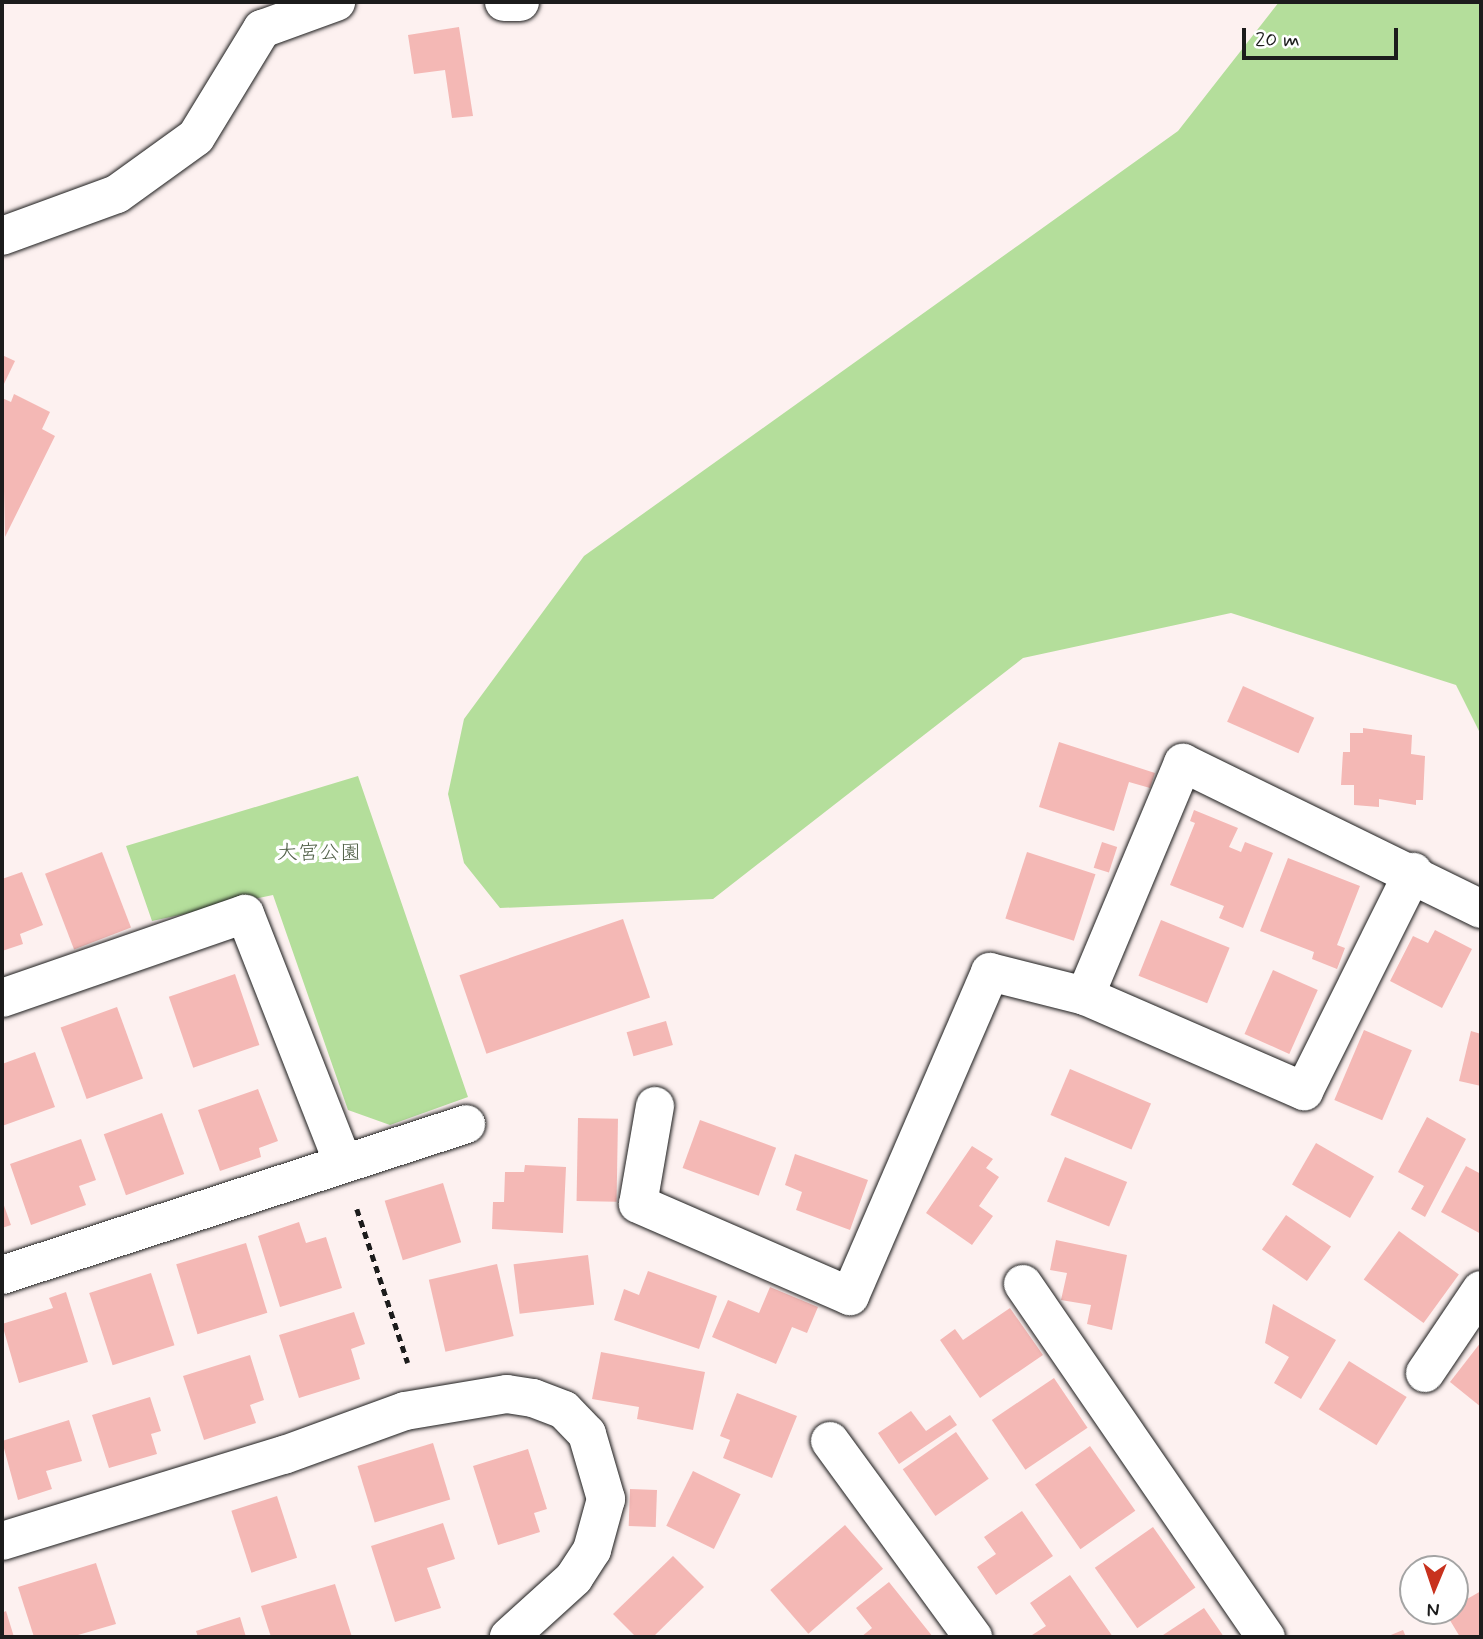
<!DOCTYPE html>
<html>
<head>
<meta charset="utf-8">
<style>
	body { margin:0 }
	#map { position:relative; width:1483px; height:1639px; overflow:hidden; background:#fdf1f0; font-family:Mynerve,"Klee One",sans-serif }
	div>[style] { position:absolute }
	[style*='--x'] { left:calc(var(--x)*1px); top:calc(var(--y)*1px); width:calc(var(--w)*1px); rotate:calc(var(--a)*1deg) }
	.green>* { inset:0; background:#b4de9b }
	.building>* { inset:0; background:#f4b8b5; transform-origin:0 0 }
	.path>* { height:4.5px; margin-top:-2.25px; transform-origin:0; background:repeating-linear-gradient(90deg,#1c1c1c 0 7px,transparent 0 12px) }
	.roads { filter:drop-shadow(0 0 2px #1c1c1c) drop-shadow(0 0 2px #1c1c1c) }
	.minor>* { height:38px; margin:-19px; padding:0 19px; transform-origin:19px; border-radius:19px; background:#fff }
	span { translate:-50% -50%; white-space:nowrap; text-align:center; line-height:1.15; -webkit-text-stroke:7px #fff; paint-order:stroke }
	.park-label { font-size:21px; color:#516048 }
	.frame { position:absolute; inset:0; border:4px solid #1c1c1c; pointer-events:none }
	.north { position:absolute; left:1399px; top:1555px; width:70px; height:70px; box-sizing:border-box; background:#fff; border:2px solid #a4a4a4; border-radius:50%; rotate:182deg; font-size:19px; font-weight:700; line-height:28px; text-align:center; color:#1c1c1c }
	.north::after { content:''; display:block; margin:auto; width:24px; height:32px; background:#c8321e; clip-path:polygon(50% 0,100% 100%,50% 72%,0 100%) }
	.scale { position:absolute; left:1242px; top:28px; width:156px; height:32px; box-sizing:border-box; border:4px solid #1c1c1c; border-top:0; padding-left:9px; font-size:21px; line-height:24px; white-space:nowrap; color:#1c1c1c; -webkit-text-stroke:5px #fff; paint-order:stroke }
</style>
</head>
<body>
<div id="map">
	<div class="green">
		<div style="clip-path:polygon(1279px 2px,1481px 2px,1481px 735px,1456px 685px,1231px 613px,1023px 658px,713px 899px,500px 908px,464px 863px,448px 794px,464px 719px,584px 556px,1178px 131px)"></div>
		<div style="clip-path:polygon(358px 776px,468px 1097px,390px 1125px,348px 1110px,273px 895px,152px 921px,126px 846px)"></div>
	</div>
	<div class="building">
		<div style="clip-path:polygon(459px 27px,473px 116px,452px 118px,445px 70px,414px 74px,408px 35px)"></div>
		<div style="clip-path:polygon(2px 355px,15px 361px,2px 388px)"></div>
		<div style="clip-path:polygon(14px 394px,50px 412px,42px 429px,55px 436px,5px 537px,2px 398px,11px 402px)"></div>
		<div style="left:1243px;top:686px;width:78px;height:39px;rotate:24deg"></div>
		<div style="clip-path:polygon(1363px 728px,1412px 735px,1411px 754px,1425px 756px,1423px 800px,1416px 800px,1416px 805px,1379px 799px,1379px 807px,1354px 805px,1354px 785px,1341px 785px,1343px 752px,1350px 752px,1350px 733px,1363px 733px)"></div>
		<div style="clip-path:polygon(1059px 742px,1155px 773px,1150px 788px,1129px 782px,1114px 831px,1039px 807px)"></div>
		<div style="clip-path:polygon(1194px 810px,1238px 828px,1229px 847px,1241px 852px,1245px 842px,1273px 853px,1243px 928px,1219px 918px,1224px 906px,1170px 885px,1195px 823px,1190px 821px)"></div>
		<div style="left:1102px;top:842px;width:16px;height:27px;rotate:18deg"></div>
		<div style="left:102px;top:852px;width:81px;height:61px;rotate:69deg"></div>
		<div style="left:1027px;top:852px;width:72px;height:70px;rotate:18deg"></div>
		<div style="clip-path:polygon(1288px 858px,1360px 886px,1337px 945px,1345px 948px,1337px 969px,1312px 959px,1314px 952px,1260px 931px)"></div>
		<div style="clip-path:polygon(22px 872px,43px 925px,20px 934px,23px 944px,2px 951px,2px 879px)"></div>
		<div style="left:623px;top:919px;width:83px;height:173px;rotate:71deg"></div>
		<div style="left:1161px;top:920px;width:74px;height:60px;rotate:22deg"></div>
		<div style="clip-path:polygon(1435px 930px,1472px 949px,1442px 1008px,1390px 981px,1413px 936px,1428px 943px)"></div>
		<div style="left:1273px;top:970px;width:49px;height:70px;rotate:24deg"></div>
		<div style="left:235px;top:974px;width:75px;height:70px;rotate:71deg"></div>
		<div style="left:117px;top:1007px;width:76px;height:60px;rotate:70deg"></div>
		<div style="left:666px;top:1021px;width:25px;height:41px;rotate:74deg"></div>
		<div style="left:1364px;top:1030px;width:52px;height:76px;rotate:23deg"></div>
		<div style="clip-path:polygon(1471px 1031px,1481px 1034px,1481px 1086px,1459px 1081px)"></div>
		<div style="clip-path:polygon(35px 1052px,55px 1107px,2px 1126px,2px 1064px)"></div>
		<div style="left:1070px;top:1069px;width:88px;height:50px;rotate:23deg"></div>
		<div style="clip-path:polygon(258px 1089px,278px 1141px,259px 1148px,261px 1157px,220px 1171px,198px 1110px)"></div>
		<div style="left:162px;top:1113px;width:65px;height:62px;rotate:70deg"></div>
		<div style="clip-path:polygon(1427px 1117px,1466px 1139px,1425px 1217px,1411px 1209px,1424px 1186px,1398px 1172px)"></div>
		<div style="left:578px;top:1118px;width:40px;height:83px;rotate:1deg"></div>
		<div style="left:700px;top:1120px;width:81px;height:51px;rotate:20deg"></div>
		<div style="clip-path:polygon(81px 1139px,96px 1180px,79px 1186px,86px 1205px,31px 1225px,10px 1164px)"></div>
		<div style="left:1316px;top:1143px;width:67px;height:48px;rotate:30deg"></div>
		<div style="clip-path:polygon(972px 1146px,993px 1159px,986px 1168px,999px 1177px,979px 1206px,993px 1216px,972px 1245px,926px 1213px)"></div>
		<div style="clip-path:polygon(795px 1154px,868px 1180px,850px 1230px,796px 1210px,802px 1192px,785px 1185px)"></div>
		<div style="left:1065px;top:1157px;width:67px;height:48px;rotate:22deg"></div>
		<div style="clip-path:polygon(525px 1165px,566px 1167px,563px 1233px,492px 1229px,493px 1202px,504px 1202px,505px 1172px,524px 1172px)"></div>
		<div style="clip-path:polygon(1466px 1166px,1481px 1174px,1481px 1234px,1441px 1212px)"></div>
		<div style="left:443px;top:1183px;width:62px;height:61px;rotate:73deg"></div>
		<div style="clip-path:polygon(2px 1200px,11px 1225px,2px 1228px)"></div>
		<div style="left:1286px;top:1215px;width:55px;height:42px;rotate:35deg"></div>
		<div style="clip-path:polygon(299px 1222px,306px 1243px,326px 1237px,342px 1288px,280px 1307px,258px 1236px)"></div>
		<div style="left:1399px;top:1231px;width:74px;height:60px;rotate:36deg"></div>
		<div style="clip-path:polygon(1056px 1240px,1127px 1255px,1112px 1330px,1087px 1324px,1091px 1305px,1061px 1300px,1067px 1273px,1050px 1270px)"></div>
		<div style="left:246px;top:1243px;width:73px;height:73px;rotate:73deg"></div>
		<div style="left:588px;top:1255px;width:50px;height:75px;rotate:83deg"></div>
		<div style="left:497px;top:1264px;width:74px;height:70px;rotate:77deg"></div>
		<div style="clip-path:polygon(648px 1271px,717px 1296px,699px 1349px,614px 1320px,624px 1289px,639px 1295px)"></div>
		<div style="left:151px;top:1273px;width:76px;height:65px;rotate:72deg"></div>
		<div style="clip-path:polygon(770px 1287px,818px 1307px,807px 1333px,792px 1327px,776px 1364px,712px 1337px,728px 1300px,759px 1313px)"></div>
		<div style="clip-path:polygon(66px 1292px,88px 1362px,19px 1383px,2px 1324px,53px 1308px,49px 1298px)"></div>
		<div style="clip-path:polygon(1273px 1304px,1336px 1340px,1301px 1399px,1274px 1383px,1289px 1357px,1265px 1343px)"></div>
		<div style="clip-path:polygon(1010px 1308px,1043px 1355px,980px 1398px,940px 1340px,955px 1329px,963px 1340px)"></div>
		<div style="clip-path:polygon(354px 1312px,365px 1344px,351px 1349px,360px 1379px,299px 1398px,279px 1335px)"></div>
		<div style="clip-path:polygon(1481px 1342px,1481px 1407px,1450px 1382px)"></div>
		<div style="clip-path:polygon(601px 1352px,705px 1372px,693px 1430px,637px 1419px,639px 1407px,592px 1399px)"></div>
		<div style="clip-path:polygon(250px 1355px,264px 1400px,250px 1405px,256px 1423px,204px 1440px,183px 1376px)"></div>
		<div style="left:1349px;top:1361px;width:68px;height:57px;rotate:32deg"></div>
		<div style="left:1054px;top:1378px;width:60px;height:75px;rotate:56deg"></div>
		<div style="clip-path:polygon(737px 1393px,797px 1416px,772px 1478px,723px 1458px,730px 1440px,720px 1436px)"></div>
		<div style="clip-path:polygon(150px 1397px,161px 1431px,151px 1434px,157px 1454px,109px 1468px,92px 1415px)"></div>
		<div style="clip-path:polygon(911px 1411px,926px 1431px,950px 1415px,957px 1425px,899px 1464px,878px 1433px)"></div>
		<div style="clip-path:polygon(69px 1420px,82px 1461px,46px 1471px,52px 1489px,18px 1500px,2px 1441px)"></div>
		<div style="left:956px;top:1432px;width:57px;height:65px;rotate:55deg"></div>
		<div style="left:433px;top:1443px;width:59px;height:79px;rotate:73deg"></div>
		<div style="left:1090px;top:1446px;width:79px;height:67px;rotate:55deg"></div>
		<div style="clip-path:polygon(528px 1449px,547px 1509px,534px 1513px,540px 1532px,498px 1545px,473px 1466px)"></div>
		<div style="left:693px;top:1471px;width:53px;height:61px;rotate:26deg"></div>
		<div style="left:630px;top:1489px;width:27px;height:37px;rotate:2deg"></div>
		<div style="left:277px;top:1496px;width:65px;height:48px;rotate:72deg"></div>
		<div style="clip-path:polygon(1022px 1511px,1053px 1556px,996px 1595px,977px 1567px,996px 1554px,984px 1537px)"></div>
		<div style="clip-path:polygon(443px 1523px,455px 1559px,427px 1568px,441px 1608px,395px 1622px,371px 1546px)"></div>
		<div style="left:845px;top:1525px;width:58px;height:99px;rotate:49deg"></div>
		<div style="left:1153px;top:1527px;width:74px;height:71px;rotate:55deg"></div>
		<div style="clip-path:polygon(673px 1556px,704px 1587px,653px 1637px,636px 1637px,613px 1614px)"></div>
		<div style="clip-path:polygon(96px 1563px,116px 1624px,71px 1637px,34px 1637px,18px 1587px)"></div>
		<div style="clip-path:polygon(1070px 1575px,1113px 1637px,1029px 1637px,1046px 1626px,1030px 1603px)"></div>
		<div style="clip-path:polygon(889px 1582px,933px 1637px,861px 1637px,872px 1628px,856px 1608px)"></div>
		<div style="clip-path:polygon(335px 1584px,352px 1637px,271px 1637px,261px 1606px)"></div>
		<div style="clip-path:polygon(1481px 1591px,1481px 1637px,1460px 1637px,1445px 1612px,1455px 1611px,1455px 1606px)"></div>
		<div style="clip-path:polygon(1204px 1608px,1224px 1637px,1160px 1637px)"></div>
		<div style="clip-path:polygon(6px 1611px,14px 1637px,2px 1637px,2px 1613px)"></div>
		<div style="clip-path:polygon(240px 1617px,246px 1637px,198px 1637px,196px 1631px)"></div>
		<div style="clip-path:polygon(1403px 1630px,1406px 1637px,1386px 1637px)"></div>
	</div>
	<div class="path">
		<div style="--x:357;--y:1209;--w:162;--a:71.7"></div>
	</div>
	<div class="roads">
		<div class="minor">
			<div style="--x:504;--y:2;--w:16;--a:0"></div>
			<div style="--x:2;--y:236;--w:122;--a:-20.1"></div>
			<div style="--x:117;--y:194;--w:97;--a:-35.8"></div>
			<div style="--x:196;--y:137;--w:127;--a:-58.6"></div>
			<div style="--x:262;--y:29;--w:79;--a:-20"></div>
			<div style="--x:1085;--y:996;--w:239;--a:23.5"></div>
			<div style="--x:1304;--y:1091;--w:245;--a:-63.5"></div>
			<div style="--x:2;--y:998;--w:257;--a:-19.1"></div>
			<div style="--x:245;--y:914;--w:268;--a:68.5"></div>
			<div style="--x:655;--y:1106;--w:99;--a:99.8"></div>
			<div style="--x:638;--y:1204;--w:231;--a:23.5"></div>
			<div style="--x:850;--y:1296;--w:353;--a:-66.6"></div>
			<div style="--x:990;--y:972;--w:98;--a:14.2"></div>
			<div style="--x:1085;--y:996;--w:253;--a:-67.2"></div>
			<div style="--x:1183;--y:763;--w:332;--a:26.1"></div>
			<div style="--x:2;--y:1275;--w:488;--a:-18"></div>
			<div style="--x:1023;--y:1284;--w:429;--a:55.5"></div>
			<div style="--x:1425;--y:1373;--w:100;--a:-56"></div>
			<div style="--x:830;--y:1441;--w:243;--a:53.9"></div>
			<div style="--x:2;--y:1541;--w:295;--a:-17"></div>
			<div style="--x:284;--y:1455;--w:129;--a:-20"></div>
			<div style="--x:405;--y:1411;--w:103;--a:-9.5"></div>
			<div style="--x:507;--y:1394;--w:26;--a:9"></div>
			<div style="--x:533;--y:1398;--w:33;--a:21"></div>
			<div style="--x:564;--y:1410;--w:33;--a:46"></div>
			<div style="--x:587;--y:1434;--w:68;--a:73.7"></div>
			<div style="--x:606;--y:1499;--w:53;--a:105.4"></div>
			<div style="--x:592;--y:1550;--w:33;--a:123"></div>
			<div style="--x:574;--y:1578;--w:88;--a:137.8"></div>
		</div>
	</div>
	<div class="park-label">
		<span style="left:319px;top:853px">大宮公園</span>
	</div>
	<div class="frame"></div>
	<div class="north">N</div>
	<div class="scale">20 m</div>
</div>
</body>
</html>
